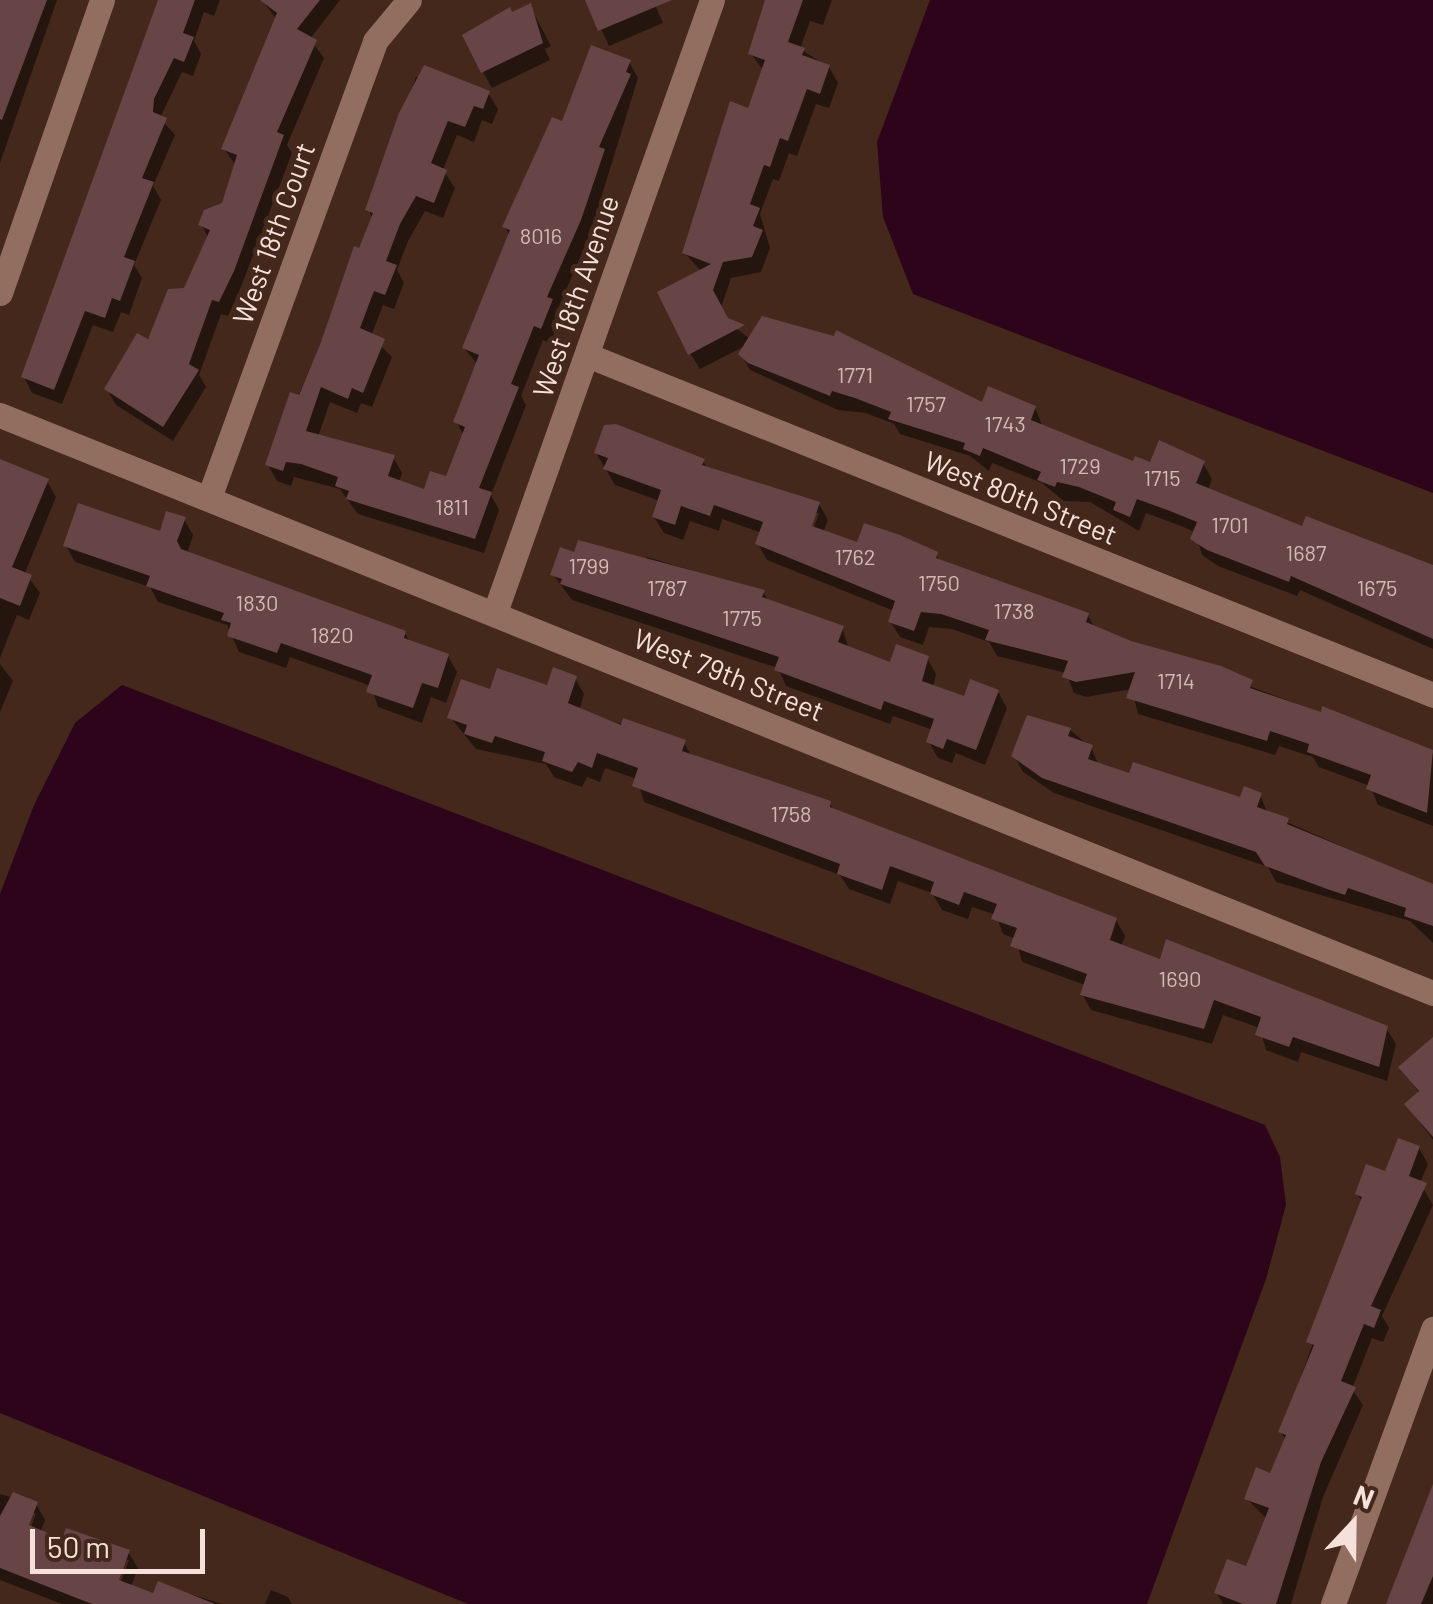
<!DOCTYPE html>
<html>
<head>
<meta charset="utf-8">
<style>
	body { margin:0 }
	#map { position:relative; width:1433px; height:1604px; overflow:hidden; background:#45281c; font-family:Barlow,sans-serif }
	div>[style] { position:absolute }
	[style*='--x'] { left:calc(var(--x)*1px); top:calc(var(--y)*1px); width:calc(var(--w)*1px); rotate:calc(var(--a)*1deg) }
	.water>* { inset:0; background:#2d0419 }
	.shadow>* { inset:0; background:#0007 }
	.building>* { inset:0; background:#674445 }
	.minor>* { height:25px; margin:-12.5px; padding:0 12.5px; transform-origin:12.5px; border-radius:12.5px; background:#916e60 }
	span { translate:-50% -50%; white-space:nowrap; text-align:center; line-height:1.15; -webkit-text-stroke:9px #45281c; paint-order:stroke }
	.number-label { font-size:22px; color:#d2bab4 }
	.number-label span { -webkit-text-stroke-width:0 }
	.street-label { font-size:28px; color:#f5e1d9 }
	.north { position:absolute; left:1303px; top:1474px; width:100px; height:100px; -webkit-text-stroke:8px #45281c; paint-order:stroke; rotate:22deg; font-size:28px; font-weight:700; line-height:40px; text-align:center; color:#f5e1d9 }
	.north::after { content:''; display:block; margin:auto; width:35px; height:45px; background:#f5e1d9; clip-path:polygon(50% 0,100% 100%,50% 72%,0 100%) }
	.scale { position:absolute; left:30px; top:1529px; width:175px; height:45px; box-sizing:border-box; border:5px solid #f5e1d9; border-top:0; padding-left:12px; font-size:30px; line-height:35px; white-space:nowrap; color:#f5e1d9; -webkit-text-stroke:8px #45281c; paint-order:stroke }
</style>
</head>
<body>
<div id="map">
	<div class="water">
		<div style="clip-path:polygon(930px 0,1433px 0,1433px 493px,913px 294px,883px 217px,877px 142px)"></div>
		<div style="clip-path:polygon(122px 685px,1265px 1125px,1280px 1157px,1286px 1205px,1266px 1279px,1147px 1604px,468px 1604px,0 1413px,0 894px,34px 805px,75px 723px)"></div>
	</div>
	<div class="shadow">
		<div style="clip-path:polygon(10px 0,57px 0,0 163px,0 5px)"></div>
		<div style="clip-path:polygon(161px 0,220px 0,214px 16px,204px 12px,194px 41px,201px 54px,193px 76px,182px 72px,160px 118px,175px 135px,153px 186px,161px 200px,134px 265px,142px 278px,129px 315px,121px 312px,113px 332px,93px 325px,62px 404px,32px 393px,24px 377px)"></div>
		<div style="clip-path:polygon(262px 0,340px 0,310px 39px,324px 58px,287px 145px,292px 153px,241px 287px,228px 316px,221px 314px,199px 375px,206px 387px,173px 441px,116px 405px,107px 389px,186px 290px,209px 239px,201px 224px,224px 205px,236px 166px,224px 149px,277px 20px)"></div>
		<div style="clip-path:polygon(588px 0,653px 0,663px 23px,609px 46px)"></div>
		<div style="clip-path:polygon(767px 0,832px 0,823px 25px,810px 21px,800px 49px,829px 67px,838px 83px,829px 108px,816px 104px,797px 156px,789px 153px,779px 181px,773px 179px,760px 214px,770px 248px,761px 272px,731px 278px,721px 308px,727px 321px,750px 339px,983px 405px,1035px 408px,1043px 427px,1134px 464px,1203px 463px,1212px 479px,1208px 490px,1304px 529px,1433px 567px,1433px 649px,1300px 590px,1297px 596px,1218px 566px,1202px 555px,1195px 532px,1181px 526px,1146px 513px,1139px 531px,1090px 502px,1064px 501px,1042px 483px,992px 463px,989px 471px,970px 456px,900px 434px,894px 424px,866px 413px,838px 410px,750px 370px,741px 354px,747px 345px,700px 369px,690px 353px,702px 272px,685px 253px,704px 182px,709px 184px,750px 111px,764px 71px,751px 54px)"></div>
		<div style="clip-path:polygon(530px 6px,551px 46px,545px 49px,550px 60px,492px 88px,483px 72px,511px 15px)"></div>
		<div style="clip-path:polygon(629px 62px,638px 78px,589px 237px,557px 311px,560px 317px,550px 343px,543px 340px,521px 396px,526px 405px,491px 495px,499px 510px,484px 553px,358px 514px,340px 489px,294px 477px,291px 486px,277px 481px,268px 465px,361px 251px,373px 219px,368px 209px,416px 77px,488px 93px,498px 109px,492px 124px,482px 120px,474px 142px,457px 135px,443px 170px,455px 188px,443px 218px,425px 211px,408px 241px,397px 270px,404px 283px,394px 309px,383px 305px,371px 336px,392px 357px,372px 407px,361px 403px,357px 413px,330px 402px,318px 437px,393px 457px,402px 473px,399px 482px,425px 492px,448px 479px,464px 436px,456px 421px,478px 365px,464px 348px,510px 236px,505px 227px,563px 124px)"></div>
		<div style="clip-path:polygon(evenodd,596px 453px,703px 461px,708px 470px,819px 504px,828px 520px,823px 533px,858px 545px,936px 554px,941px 563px,1088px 615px,1095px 629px,1433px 754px,1433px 826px,1378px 805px,1370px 786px,1319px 767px,1313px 757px,1279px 746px,1275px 755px,1138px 714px,1132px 689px,1086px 697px,1074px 693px,1066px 673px,997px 656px,989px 642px,952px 629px,929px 627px,923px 645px,900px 637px,890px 621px,894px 611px,767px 560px,758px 544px,762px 533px,722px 519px,719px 531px,690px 521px,683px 540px,664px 533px,654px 517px,660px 501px,615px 485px,596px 453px,814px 513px,819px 513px,810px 539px,814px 513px)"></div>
		<div style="clip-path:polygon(0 461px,47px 481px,56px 497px,25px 573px,40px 593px,29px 620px,17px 615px,0 658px)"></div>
		<div style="clip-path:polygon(184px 519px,193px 535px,187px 554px,405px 633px,410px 643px,448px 656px,457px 672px,446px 703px,431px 697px,422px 723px,378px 707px,371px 686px,290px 657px,286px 668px,239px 652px,227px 625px,158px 602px,150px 587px,75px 562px,66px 546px,161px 535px)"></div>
		<div style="clip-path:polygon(647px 557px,763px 592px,769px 602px,842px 628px,849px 649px,892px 665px,927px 658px,936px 674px,933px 688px,965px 699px,998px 692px,1007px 708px,985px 765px,956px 753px,952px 763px,938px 758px,929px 742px,933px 730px,893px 716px,890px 724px,786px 686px,778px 668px,572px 600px,553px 574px,644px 566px)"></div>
		<div style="clip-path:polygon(0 664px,13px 681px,0 712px)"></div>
		<div style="clip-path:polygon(575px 678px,584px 694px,579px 711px,684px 743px,693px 758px,830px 803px,834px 811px,1116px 920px,1125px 936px,1121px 947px,1386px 1028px,1396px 1044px,1387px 1081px,1301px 1052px,1298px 1062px,1266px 1050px,1260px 1028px,1223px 1015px,1212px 1044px,1091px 1010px,1082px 994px,1085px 985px,1022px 962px,1016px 939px,1003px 934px,996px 915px,972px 907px,968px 919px,942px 910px,932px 893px,898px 881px,890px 904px,849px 889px,840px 875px,644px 802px,637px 779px,605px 768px,600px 782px,587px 777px,582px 787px,554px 777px,546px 764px,476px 749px,450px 717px,491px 692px,548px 689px)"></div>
		<div style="clip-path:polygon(1070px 730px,1091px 747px,1099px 766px,1241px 801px,1260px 795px,1268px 814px,1433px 886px,1433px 943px,1410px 921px,1276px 882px,1268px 867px,1054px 793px,1023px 772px,1014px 756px)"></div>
		<div style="clip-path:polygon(1433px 1049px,1433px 1140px,1407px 1105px,1420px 1094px,1402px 1068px)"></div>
		<div style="clip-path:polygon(1419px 1148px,1428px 1164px,1420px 1183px,1433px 1205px,1382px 1316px,1389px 1328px,1383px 1342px,1372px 1338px,1352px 1389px,1363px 1405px,1323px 1497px,1291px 1604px,1223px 1604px,1216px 1592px,1247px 1569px,1267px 1519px,1246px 1498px,1272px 1476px,1286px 1441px,1281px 1432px,1363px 1203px,1357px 1194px)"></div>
		<div style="clip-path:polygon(1433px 1486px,1433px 1604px,1388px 1604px)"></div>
		<div style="clip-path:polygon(evenodd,0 1494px,36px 1504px,45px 1520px,40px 1533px,128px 1552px,138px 1568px,131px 1587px,155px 1596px,159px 1584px,222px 1604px,62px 1604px,0 1580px,0 1494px,31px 1513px,36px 1513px,27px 1538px,31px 1513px,0 1494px,124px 1560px,129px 1560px,117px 1592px,113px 1591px,124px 1560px)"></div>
		<div style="clip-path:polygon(271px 1590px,288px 1597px,292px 1604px,265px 1604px)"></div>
	</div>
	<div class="building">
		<div style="clip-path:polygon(0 0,47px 0,2px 120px,0 119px)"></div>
		<div style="clip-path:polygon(158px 0,195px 0,183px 33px,194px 37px,184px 62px,174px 58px,154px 99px,153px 112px,167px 118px,142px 178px,154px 182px,124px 257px,135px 261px,120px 301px,112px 298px,105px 318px,85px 311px,54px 390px,21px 377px)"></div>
		<div style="clip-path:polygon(260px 0,320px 0,297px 29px,317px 40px,277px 132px,284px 135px,234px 271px,219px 302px,212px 300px,189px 364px,199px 370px,163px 427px,104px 389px,137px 333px,148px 339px,168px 289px,184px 288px,210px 230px,198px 225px,204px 210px,222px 203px,237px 155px,221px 149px,277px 13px)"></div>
		<div style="clip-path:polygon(585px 0,672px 0,598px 31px)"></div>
		<div style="clip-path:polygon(765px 0,803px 0,788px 42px,805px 48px,802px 55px,830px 65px,820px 94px,807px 89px,788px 141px,780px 138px,770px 167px,764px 165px,750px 204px,760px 208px,753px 226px,763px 230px,752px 257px,723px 262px,713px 290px,728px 318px,745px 325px,688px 355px,657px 292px,711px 264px,682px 253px,730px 101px,748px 108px,765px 60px,748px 54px)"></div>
		<div style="clip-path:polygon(531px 3px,543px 43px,481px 73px,462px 35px,510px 7px,512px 12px)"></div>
		<div style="clip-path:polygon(591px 45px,631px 60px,626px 72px,631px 74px,599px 147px,605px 149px,581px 220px,547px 297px,553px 299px,541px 329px,534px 326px,511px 384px,519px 387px,479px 488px,492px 492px,475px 539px,346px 499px,349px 491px,335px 486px,338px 477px,301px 464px,286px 462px,283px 471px,265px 465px,290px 392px,299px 395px,321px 342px,354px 246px,359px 248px,373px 213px,365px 210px,399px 113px,424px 65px,490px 91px,483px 109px,474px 106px,465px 127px,448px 121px,431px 163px,447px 170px,434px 203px,416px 196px,400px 224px,386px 261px,397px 265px,385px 295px,374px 291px,360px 328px,385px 339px,363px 393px,352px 388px,348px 399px,321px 387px,306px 431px,395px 455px,388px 476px,424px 489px,430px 471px,446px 476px,465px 427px,453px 422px,479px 355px,462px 348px,510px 230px,502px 227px,552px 117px,562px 121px)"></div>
		<div style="clip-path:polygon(762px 316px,834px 336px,836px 330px,982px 402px,988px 386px,1036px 406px,1031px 420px,1133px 461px,1135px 456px,1150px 462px,1159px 440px,1205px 461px,1196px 483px,1302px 526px,1306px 516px,1433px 565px,1433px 639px,1291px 576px,1289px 582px,1207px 550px,1190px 539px,1197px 522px,1170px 511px,1137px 499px,1130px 517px,1113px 510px,1116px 502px,1079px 487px,1057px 482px,1055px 487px,1037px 480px,1041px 472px,983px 448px,980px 456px,963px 449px,965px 443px,888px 419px,891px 412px,855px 398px,832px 391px,830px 396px,748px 363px,738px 354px)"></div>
		<div style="clip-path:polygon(616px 424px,705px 459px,702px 465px,820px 502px,812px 526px,857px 542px,864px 523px,900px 535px,938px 552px,936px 558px,1089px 613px,1086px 622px,1131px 641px,1221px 666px,1253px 680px,1250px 688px,1321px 712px,1322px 706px,1433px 750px,1427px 813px,1366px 789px,1371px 775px,1307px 752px,1309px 744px,1270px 731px,1267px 741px,1126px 698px,1135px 672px,1076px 682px,1062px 677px,1068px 661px,985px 640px,989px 630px,941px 614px,921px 612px,914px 631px,888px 622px,895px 601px,755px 544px,763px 522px,714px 505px,710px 516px,681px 506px,675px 525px,652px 517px,661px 490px,603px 469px,608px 458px,594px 453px,604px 425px)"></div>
		<div style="clip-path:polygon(0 459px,49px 479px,12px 567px,32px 575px,20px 606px,0 598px)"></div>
		<div style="clip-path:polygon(78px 503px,160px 531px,166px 511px,186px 517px,177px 541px,181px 549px,406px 631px,404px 638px,449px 654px,438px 688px,422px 683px,413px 708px,366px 692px,372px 675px,281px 643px,277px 653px,227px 636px,231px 623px,221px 620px,224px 613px,146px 586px,150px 576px,63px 546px)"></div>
		<div style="clip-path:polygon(578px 540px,765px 590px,762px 597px,844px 626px,838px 642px,890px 662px,896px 644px,929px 656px,922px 681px,964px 696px,970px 679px,999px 690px,976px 750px,947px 739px,943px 749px,926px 742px,934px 719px,884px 701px,881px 710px,774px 670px,779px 657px,560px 584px,562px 579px,550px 575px,560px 547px,574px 552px)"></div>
		<div style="clip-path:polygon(553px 667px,577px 676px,568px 703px,621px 725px,623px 718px,686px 740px,682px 751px,831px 801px,830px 807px,1117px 918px,1110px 940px,1160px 959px,1166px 939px,1388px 1026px,1379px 1067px,1293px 1037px,1289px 1047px,1255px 1035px,1261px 1017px,1214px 1000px,1204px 1029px,1080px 995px,1087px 974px,1010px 946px,1017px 928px,991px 919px,997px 904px,964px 892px,959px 905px,930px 894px,934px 882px,890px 866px,882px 890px,837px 874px,840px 864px,632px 786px,638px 768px,597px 753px,592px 768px,578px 762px,572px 772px,542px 761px,545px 752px,495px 736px,492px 743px,464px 734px,467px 725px,447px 718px,461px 679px,490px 689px,497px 668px,547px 685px)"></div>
		<div style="clip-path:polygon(1027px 715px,1071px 728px,1068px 736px,1093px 745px,1088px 759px,1129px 773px,1133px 762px,1240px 797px,1244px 786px,1262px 793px,1257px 807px,1289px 818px,1287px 824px,1433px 884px,1433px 926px,1404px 916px,1406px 908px,1348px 888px,1345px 895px,1327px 889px,1265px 866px,1256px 852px,1042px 778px,1011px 756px)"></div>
		<div style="clip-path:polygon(1433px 1037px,1433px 1137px,1404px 1104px,1419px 1091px,1398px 1067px)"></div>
		<div style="clip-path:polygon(1398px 1138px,1420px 1146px,1409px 1176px,1427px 1183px,1371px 1306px,1381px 1310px,1374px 1328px,1364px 1324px,1341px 1381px,1356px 1387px,1321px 1462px,1276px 1604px,1243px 1604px,1214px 1593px,1227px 1559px,1246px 1566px,1269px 1508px,1244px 1499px,1256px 1467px,1270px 1473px,1286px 1435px,1278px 1432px,1314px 1345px,1306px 1342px,1362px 1197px,1355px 1194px,1366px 1164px,1385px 1171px)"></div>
		<div style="clip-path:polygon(1433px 1484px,1433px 1576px,1421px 1604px,1386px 1604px)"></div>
		<div style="clip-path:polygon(13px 1492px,38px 1502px,29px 1525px,62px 1539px,66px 1528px,130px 1550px,119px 1580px,153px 1593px,158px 1581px,215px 1604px,92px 1604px,0 1568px,0 1516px)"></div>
	</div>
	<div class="minor">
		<div style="--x:0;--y:293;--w:310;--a:-70.8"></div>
		<div style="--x:587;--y:355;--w:912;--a:21.89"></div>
		<div style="--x:0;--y:415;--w:1545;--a:21.97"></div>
		<div style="--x:210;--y:495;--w:483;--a:-70"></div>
		<div style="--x:375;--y:41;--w:53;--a:-50.3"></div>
		<div style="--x:495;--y:612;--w:649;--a:-70.48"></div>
		<div style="--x:1333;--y:1604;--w:293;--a:-70"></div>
	</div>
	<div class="number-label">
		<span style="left:541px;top:236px">8016</span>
		<span style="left:855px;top:375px">1771</span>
		<span style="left:926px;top:404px">1757</span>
		<span style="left:1005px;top:424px">1743</span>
		<span style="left:1080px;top:466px">1729</span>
		<span style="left:1162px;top:478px">1715</span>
		<span style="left:452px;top:507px">1811</span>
		<span style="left:1230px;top:525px">1701</span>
		<span style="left:1306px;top:553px">1687</span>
		<span style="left:855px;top:557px">1762</span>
		<span style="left:589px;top:566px">1799</span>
		<span style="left:939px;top:583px">1750</span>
		<span style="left:667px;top:588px">1787</span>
		<span style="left:1377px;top:588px">1675</span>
		<span style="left:257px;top:603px">1830</span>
		<span style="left:1014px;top:611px">1738</span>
		<span style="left:742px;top:618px">1775</span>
		<span style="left:332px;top:635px">1820</span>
		<span style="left:1176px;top:681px">1714</span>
		<span style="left:791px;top:814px">1758</span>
		<span style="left:1180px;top:979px">1690</span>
	</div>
	<div class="street-label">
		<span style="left:273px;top:233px;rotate:-70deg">West 18th Court</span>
		<span style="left:575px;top:296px;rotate:-71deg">West 18th Avenue</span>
		<span style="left:1021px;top:497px;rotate:22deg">West 80th Street</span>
		<span style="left:729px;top:674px;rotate:22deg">West 79th Street</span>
	</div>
	<div class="north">N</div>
	<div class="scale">50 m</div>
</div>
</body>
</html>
